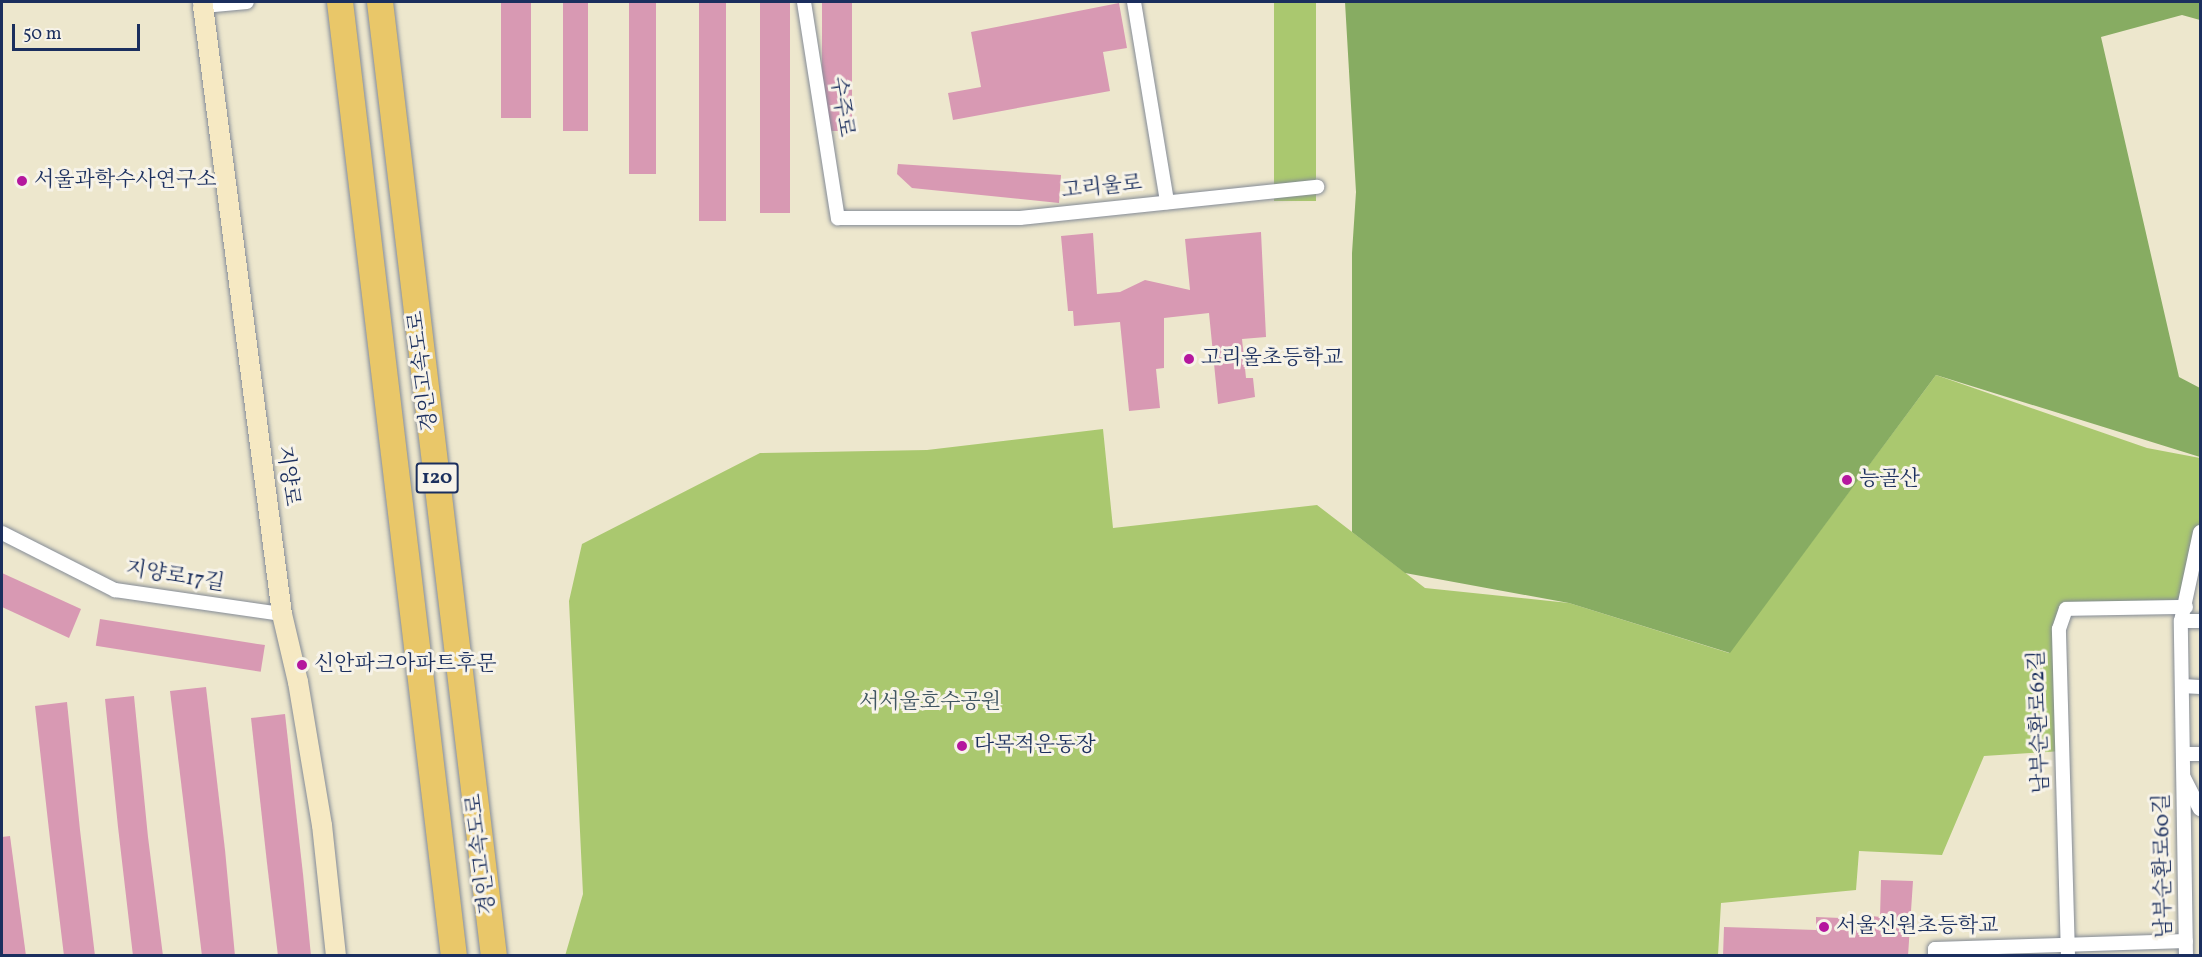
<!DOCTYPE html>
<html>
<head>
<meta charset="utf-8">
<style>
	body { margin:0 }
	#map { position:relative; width:2202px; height:957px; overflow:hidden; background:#ede7cd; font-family:Vollkorn,"Noto Serif KR",serif }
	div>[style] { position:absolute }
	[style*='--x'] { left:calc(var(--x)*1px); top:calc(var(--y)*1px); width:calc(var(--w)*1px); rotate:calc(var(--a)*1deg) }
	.green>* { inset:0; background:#aac86f; transform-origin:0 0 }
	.forest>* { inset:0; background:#87ac62 }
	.building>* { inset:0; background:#d899b3; transform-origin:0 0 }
	.roads { filter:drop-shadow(0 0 2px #848b96) drop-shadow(0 0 2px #848b96) }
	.street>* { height:14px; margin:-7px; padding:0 7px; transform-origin:7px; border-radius:7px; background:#fff }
	.secondary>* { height:20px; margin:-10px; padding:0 10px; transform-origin:10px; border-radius:10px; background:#f6e9c3 }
	.highway>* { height:26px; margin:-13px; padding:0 13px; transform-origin:13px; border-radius:13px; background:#e9c769 }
	.dots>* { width:16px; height:16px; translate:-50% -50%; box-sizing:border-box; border:3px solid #f7f3e8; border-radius:50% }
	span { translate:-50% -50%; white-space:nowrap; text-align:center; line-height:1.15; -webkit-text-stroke:6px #f7f3e8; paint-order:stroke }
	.shield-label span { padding:2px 4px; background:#f7f3e8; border:2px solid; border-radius:4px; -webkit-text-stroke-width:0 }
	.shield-label { font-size:20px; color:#1b2f5e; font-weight:700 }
	.street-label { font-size:21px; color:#1b2f5e }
	.poi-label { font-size:21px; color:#1b2f5e }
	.left { translate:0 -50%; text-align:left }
	.park-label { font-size:21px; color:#3f5562 }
	.frame { position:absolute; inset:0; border:3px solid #1b2f5e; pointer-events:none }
	.scale { position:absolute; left:12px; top:24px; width:128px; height:27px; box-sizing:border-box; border:3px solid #1b2f5e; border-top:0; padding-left:8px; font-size:18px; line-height:21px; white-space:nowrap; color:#1b2f5e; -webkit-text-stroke:4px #f7f3e8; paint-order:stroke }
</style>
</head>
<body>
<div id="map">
	<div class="green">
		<div style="left:1274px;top:2px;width:42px;height:199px"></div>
		<div style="clip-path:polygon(1936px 375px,2147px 448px,2200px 458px,2200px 530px,2183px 607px,2066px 610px,2062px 751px,1984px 756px,1942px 855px,1859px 851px,1856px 890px,1721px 903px,1718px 955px,565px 956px,583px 894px,569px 601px,582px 544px,760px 453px,927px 450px,1103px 429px,1113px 528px,1317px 505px,1425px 588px,1569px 603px,1729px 653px)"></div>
	</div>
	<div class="forest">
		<div style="clip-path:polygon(1345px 2px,2200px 2px,2200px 20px,2182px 15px,2101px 37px,2179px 377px,2200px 388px,2200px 457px,1936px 375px,1730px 653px,1569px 603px,1405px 573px,1352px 532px,1352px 253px,1356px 192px)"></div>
	</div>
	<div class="building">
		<div style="left:501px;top:2px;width:30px;height:116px"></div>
		<div style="left:563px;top:2px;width:25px;height:129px"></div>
		<div style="left:629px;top:2px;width:27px;height:172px"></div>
		<div style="left:699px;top:2px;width:27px;height:219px"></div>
		<div style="left:760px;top:2px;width:30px;height:211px"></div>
		<div style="left:822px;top:2px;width:30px;height:129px"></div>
		<div style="clip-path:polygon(1119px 3px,1127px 48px,1103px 52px,1110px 91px,953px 120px,948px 93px,981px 87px,971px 32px)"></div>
		<div style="clip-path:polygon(898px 164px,1061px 175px,1059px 203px,912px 188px,897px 174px)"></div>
		<div style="clip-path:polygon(1261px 232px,1266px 337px,1242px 339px,1246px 378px,1253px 378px,1255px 397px,1218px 404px,1209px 313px,1164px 318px,1164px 368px,1156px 369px,1160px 408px,1129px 411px,1120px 322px,1074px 326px,1073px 311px,1068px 311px,1061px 236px,1093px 233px,1097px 294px,1120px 292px,1145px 280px,1190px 290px,1185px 239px)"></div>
		<div style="clip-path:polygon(2px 573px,81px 609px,69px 638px,2px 607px)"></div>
		<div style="left:100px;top:619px;width:167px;height:27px;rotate:9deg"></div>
		<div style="clip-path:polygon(206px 687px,225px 850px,235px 956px,202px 956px,170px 691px)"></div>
		<div style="clip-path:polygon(134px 696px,148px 837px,163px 956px,133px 956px,118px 827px,105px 699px)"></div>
		<div style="clip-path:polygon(67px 702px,80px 830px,95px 956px,64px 956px,51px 848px,35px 706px)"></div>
		<div style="clip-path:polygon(285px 714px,303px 874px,311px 956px,278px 956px,267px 863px,251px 718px)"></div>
		<div style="clip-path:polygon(10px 836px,26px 956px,2px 956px,2px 837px)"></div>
		<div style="clip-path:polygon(1881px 880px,1913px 881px,1908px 956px,1723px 956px,1724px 927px,1816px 930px,1816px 917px,1841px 918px,1840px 930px,1871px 931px,1872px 916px,1880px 917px)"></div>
	</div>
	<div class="roads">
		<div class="street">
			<div style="--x:200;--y:2;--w:5;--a:53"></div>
			<div style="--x:203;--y:6;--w:44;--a:-5.2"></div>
			<div style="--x:804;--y:2;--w:219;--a:81.1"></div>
			<div style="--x:838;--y:218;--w:182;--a:0"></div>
			<div style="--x:1020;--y:218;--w:299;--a:-6"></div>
			<div style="--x:1134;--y:2;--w:203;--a:80.6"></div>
			<div style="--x:2;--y:533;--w:127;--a:26.8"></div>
			<div style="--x:115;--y:590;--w:169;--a:8.2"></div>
			<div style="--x:2181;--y:621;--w:19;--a:0"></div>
			<div style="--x:2182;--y:686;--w:18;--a:3"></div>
			<div style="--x:2183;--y:754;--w:17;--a:0"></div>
			<div style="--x:2184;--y:778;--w:35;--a:63"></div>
			<div style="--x:1935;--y:956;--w:7;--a:-90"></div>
			<div style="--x:1935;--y:949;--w:251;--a:-1.8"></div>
			<div style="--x:2068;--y:956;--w:327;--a:-91.6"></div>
			<div style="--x:2059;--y:629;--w:21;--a:-71"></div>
			<div style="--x:2066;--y:609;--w:120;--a:-1"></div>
			<div style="--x:2186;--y:956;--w:335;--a:-90.9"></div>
			<div style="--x:2181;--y:621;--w:91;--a:-77.9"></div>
		</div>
		<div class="secondary">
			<div style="--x:203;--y:6;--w:613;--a:82.6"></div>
			<div style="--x:282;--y:614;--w:70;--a:76.8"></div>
			<div style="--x:298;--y:682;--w:145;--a:80.5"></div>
			<div style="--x:322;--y:825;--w:132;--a:83.9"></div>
		</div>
		<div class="highway">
			<div style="--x:340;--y:2;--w:961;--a:83.19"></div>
			<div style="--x:380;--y:2;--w:961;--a:83.19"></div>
		</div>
	</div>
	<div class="dots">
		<div style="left:22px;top:181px;background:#b5179e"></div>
		<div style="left:1189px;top:359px;background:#b5179e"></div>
		<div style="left:1847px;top:480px;background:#b5179e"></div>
		<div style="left:302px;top:665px;background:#b5179e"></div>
		<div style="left:962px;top:746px;background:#b5179e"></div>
		<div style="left:1824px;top:927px;background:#b5179e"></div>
	</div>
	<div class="shield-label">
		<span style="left:437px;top:478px">120</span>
	</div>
	<div class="street-label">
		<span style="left:841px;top:107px;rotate:81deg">수주로</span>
		<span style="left:1102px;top:188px;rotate:-6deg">고리울로</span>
		<span style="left:424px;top:371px;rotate:-97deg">경인고속도로</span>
		<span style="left:287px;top:476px;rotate:82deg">지양로</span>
		<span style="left:175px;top:577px;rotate:9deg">지양로17길</span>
		<span style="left:2040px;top:722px;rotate:-92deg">남부순환로62길</span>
		<span style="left:482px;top:854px;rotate:-97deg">경인고속도로</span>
		<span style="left:2164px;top:866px;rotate:-91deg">남부순환로60길</span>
	</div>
	<div class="poi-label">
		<span class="left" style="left:34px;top:181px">서울과학수사연구소</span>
		<span class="left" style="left:1201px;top:359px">고리울초등학교</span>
		<span class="left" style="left:1859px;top:480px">능골산</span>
		<span class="left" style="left:314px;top:665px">신안파크아파트후문</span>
		<span class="left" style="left:974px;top:746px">다목적운동장</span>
		<span class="left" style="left:1836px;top:927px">서울신원초등학교</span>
	</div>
	<div class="park-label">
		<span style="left:930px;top:703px">서서울호수공원</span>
	</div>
	<div class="frame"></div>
	<div class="scale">50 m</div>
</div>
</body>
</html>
